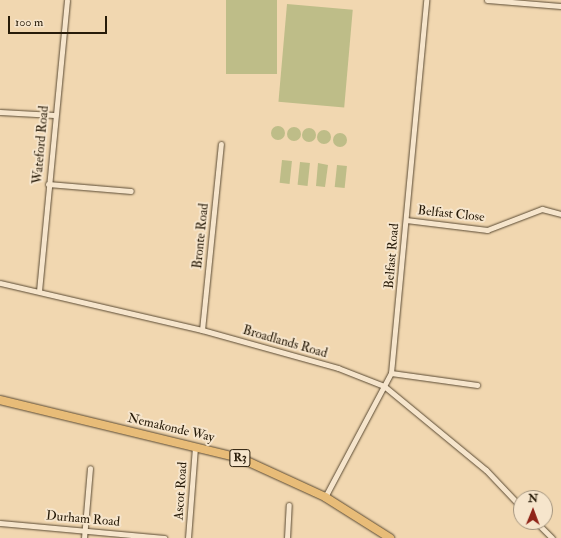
<!DOCTYPE html>
<html>
<head>
<meta charset="utf-8">
<style>
	body { margin:0 }
	#map { position:relative; width:561px; height:538px; overflow:hidden; background:#f1d7b0; font-family:"IM FELL Double Pica",serif }
	div>[style] { position:absolute }
	[style*='--x'] { left:calc(var(--x)*1px); top:calc(var(--y)*1px); width:calc(var(--w)*1px); rotate:calc(var(--a)*1deg) }
	.green>* { inset:0; background:#bebd88; transform-origin:0 0 }
	.round { border-radius:50% }
	.roads { filter:drop-shadow(0 0 1px #5a4a33) drop-shadow(0 0 1px #5a4a33) }
	.minor>* { height:5px; margin:-2.5px; padding:0 2.5px; transform-origin:2.5px; border-radius:2.5px; background:#f6e5cc }
	.trunk>* { height:8px; margin:-4px; padding:0 4px; transform-origin:4px; border-radius:4px; background:#e8bc78 }
	span { translate:-50% -50%; white-space:nowrap; text-align:center; line-height:1.15; -webkit-text-stroke:4px #f6e5cc; paint-order:stroke }
	.shield-label span { padding:1px 3px; background:#f6e5cc; border:1px solid; border-radius:3px; -webkit-text-stroke-width:0 }
	.shield-label { font-size:12px; color:#271b09; font-weight:700 }
	.street-label { font-size:13px; color:#271b09 }
	.north { position:absolute; left:513px; top:490px; width:40px; height:40px; box-sizing:border-box; background:#f6e5cc; border:1px solid #a3947e; border-radius:50%; rotate:1deg; font-size:11px; font-weight:700; line-height:16px; text-align:center; color:#271b09 }
	.north::after { content:''; display:block; margin:auto; width:14px; height:18px; background:#8f2418; clip-path:polygon(50% 0,100% 100%,50% 72%,0 100%) }
	.scale { position:absolute; left:8px; top:16px; width:99px; height:18px; box-sizing:border-box; border:2px solid #271b09; border-top:0; padding-left:5px; font-size:12px; line-height:14px; white-space:nowrap; color:#271b09; -webkit-text-stroke:3px #f6e5cc; paint-order:stroke }
</style>
</head>
<body>
<div id="map">
	<div class="green">
		<div style="left:226px;top:0;width:51px;height:74px"></div>
		<div style="left:287px;top:4px;width:66px;height:98px;rotate:5deg"></div>
		<div class="round" style="left:271px;top:126px;width:14px;height:14px"></div>
		<div class="round" style="left:287px;top:127px;width:14px;height:14px"></div>
		<div class="round" style="left:302px;top:128px;width:14px;height:14px"></div>
		<div class="round" style="left:317px;top:130px;width:14px;height:14px"></div>
		<div class="round" style="left:333px;top:133px;width:14px;height:14px"></div>
		<div style="left:282px;top:160px;width:10px;height:23px;rotate:6deg"></div>
		<div style="left:300px;top:162px;width:10px;height:23px;rotate:6deg"></div>
		<div style="clip-path:polygon(318px 163px,328px 165px,325px 187px,316px 186px)"></div>
		<div style="left:337px;top:165px;width:10px;height:22px;rotate:6deg"></div>
	</div>
	<div class="roads">
		<div class="minor">
			<div style="--x:487;--y:0;--w:74;--a:4.6"></div>
			<div style="--x:0;--y:112;--w:54;--a:3.2"></div>
			<div style="--x:48;--y:184;--w:83;--a:4.8"></div>
			<div style="--x:406;--y:220;--w:82;--a:7"></div>
			<div style="--x:487;--y:230;--w:59;--a:-20.9"></div>
			<div style="--x:542;--y:209;--w:20;--a:15"></div>
			<div style="--x:0;--y:283;--w:207;--a:13.1"></div>
			<div style="--x:202;--y:330;--w:141;--a:15.6"></div>
			<div style="--x:338;--y:368;--w:49;--a:21.4"></div>
			<div style="--x:384;--y:386;--w:132;--a:39.5"></div>
			<div style="--x:486;--y:470;--w:51;--a:46.6"></div>
			<div style="--x:39;--y:291;--w:292;--a:-84.5"></div>
			<div style="--x:202;--y:330;--w:187;--a:-84.2"></div>
			<div style="--x:391;--y:373;--w:87;--a:7.9"></div>
			<div style="--x:325;--y:497;--w:140;--a:-62"></div>
			<div style="--x:391;--y:373;--w:375;--a:-84.6"></div>
			<div style="--x:536;--y:522;--w:23;--a:45"></div>
			<div style="--x:0;--y:523;--w:165;--a:5.2"></div>
			<div style="--x:84;--y:538;--w:70;--a:-85.1"></div>
			<div style="--x:188;--y:538;--w:92;--a:-85.6"></div>
			<div style="--x:287;--y:538;--w:33;--a:-87"></div>
		</div>
		<div class="trunk">
			<div style="--x:0;--y:400;--w:247;--a:13.6"></div>
			<div style="--x:240;--y:458;--w:94;--a:24.6"></div>
			<div style="--x:325;--y:497;--w:77;--a:32.2"></div>
		</div>
	</div>
	<div class="shield-label">
		<span style="left:240px;top:458px">R3</span>
	</div>
	<div class="street-label">
		<span style="left:41px;top:145px;rotate:-85deg">Wateford Road</span>
		<span style="left:451px;top:214px;rotate:6deg">Belfast Close</span>
		<span style="left:201px;top:236px;rotate:-84deg">Bronte Road</span>
		<span style="left:392px;top:256px;rotate:-85deg">Belfast Road</span>
		<span style="left:285px;top:342px;rotate:16deg">Broadlands Road</span>
		<span style="left:171px;top:428px;rotate:13deg">Nemakonde Way</span>
		<span style="left:181px;top:491px;rotate:-86deg">Ascot Road</span>
		<span style="left:83px;top:519px;rotate:5deg">Durham Road</span>
	</div>
	<div class="north">N</div>
	<div class="scale">100 m</div>
</div>
</body>
</html>
